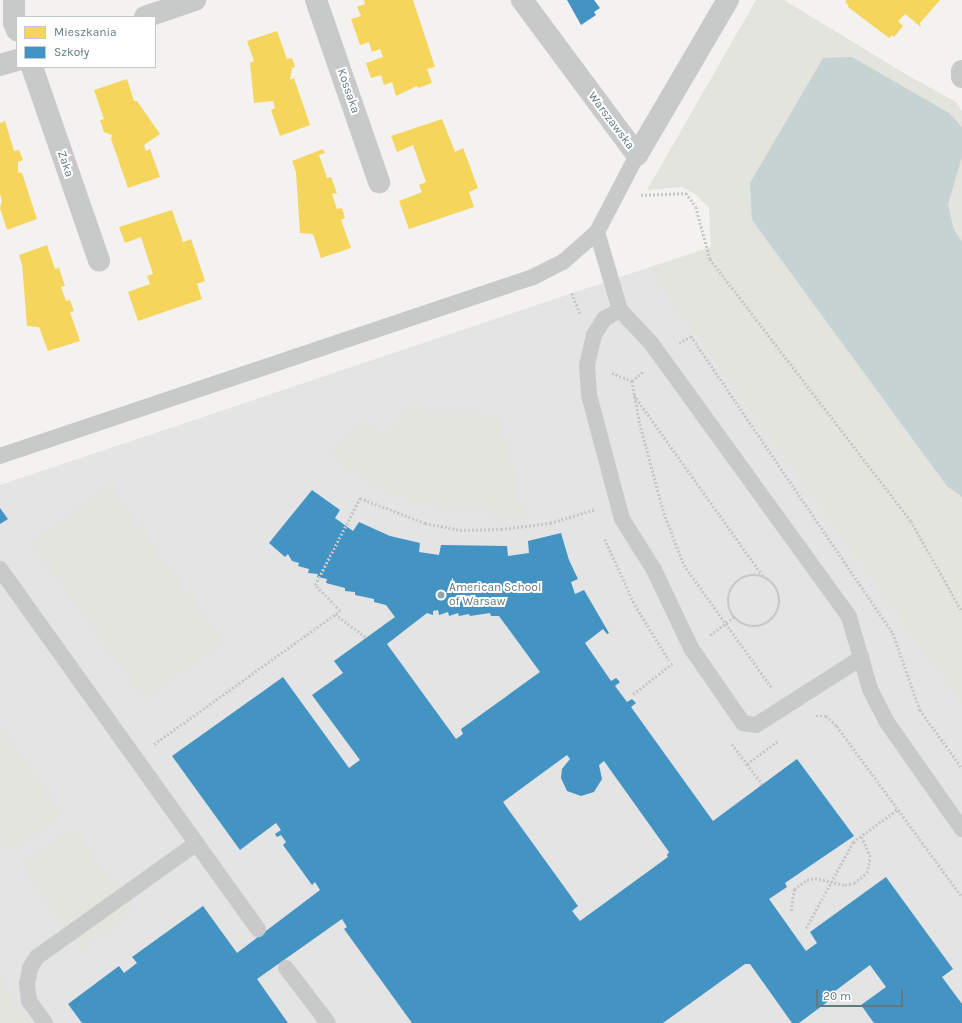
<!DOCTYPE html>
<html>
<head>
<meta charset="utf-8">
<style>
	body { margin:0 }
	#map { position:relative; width:962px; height:1023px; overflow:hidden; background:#f3f2f0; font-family:Karla,sans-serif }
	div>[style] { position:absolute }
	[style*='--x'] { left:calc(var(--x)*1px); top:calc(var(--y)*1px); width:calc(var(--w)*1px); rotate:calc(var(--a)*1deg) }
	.built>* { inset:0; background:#e3e4e3 }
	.green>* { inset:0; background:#e2e4dd; transform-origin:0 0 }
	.water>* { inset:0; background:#c7d2d3 }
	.homes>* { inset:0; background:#f6d55c }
	.schools>* { inset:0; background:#4393c3 }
	.path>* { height:2.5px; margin-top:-1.25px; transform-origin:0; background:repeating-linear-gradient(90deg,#c6c8c8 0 2px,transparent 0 4px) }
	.path>.ring { margin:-1.25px; padding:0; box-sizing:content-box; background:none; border:2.5px solid #c6c8c8; border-radius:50% }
	.lane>* { height:16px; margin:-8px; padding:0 8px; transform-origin:8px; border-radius:8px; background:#c8caca }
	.street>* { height:22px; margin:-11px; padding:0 11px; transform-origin:11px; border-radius:11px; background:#c8caca }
	.dots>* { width:11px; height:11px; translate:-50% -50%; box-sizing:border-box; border:2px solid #fff; border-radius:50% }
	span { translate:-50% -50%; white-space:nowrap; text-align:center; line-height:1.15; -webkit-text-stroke:4px #fff; paint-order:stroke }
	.street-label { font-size:12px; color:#617a82 }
	.poi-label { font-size:12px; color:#617a82 }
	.left { translate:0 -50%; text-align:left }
	.legend { position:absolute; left:16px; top:16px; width:140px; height:52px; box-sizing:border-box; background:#fff; border:1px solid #c0cacd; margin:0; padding:5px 7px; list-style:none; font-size:12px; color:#617a82 }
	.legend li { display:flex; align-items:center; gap:8px; height:20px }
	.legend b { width:20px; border:1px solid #c0cacd }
	.scale { position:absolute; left:816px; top:989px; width:87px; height:18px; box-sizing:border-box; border:2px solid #617a82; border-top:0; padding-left:5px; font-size:12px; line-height:14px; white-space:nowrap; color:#617a82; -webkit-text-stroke:3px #fff; paint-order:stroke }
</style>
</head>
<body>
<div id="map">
	<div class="built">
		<div style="clip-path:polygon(647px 268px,962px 706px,962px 1023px,0 1023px,0 485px)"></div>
	</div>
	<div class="green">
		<div style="clip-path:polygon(756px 0,784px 0,907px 75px,956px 102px,962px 111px,962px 706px,647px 268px,711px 247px,709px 208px,695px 194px,682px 187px,647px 190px)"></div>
		<div style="clip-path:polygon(407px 409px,499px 416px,525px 515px,496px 522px,493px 509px,429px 505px,377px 488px,329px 454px,359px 423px,389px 434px)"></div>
		<div style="left:110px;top:486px;width:192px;height:97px;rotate:54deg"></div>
		<div style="clip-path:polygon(2px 730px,63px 814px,11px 851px,0 836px,0 732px)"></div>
		<div style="left:73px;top:828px;width:103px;height:64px;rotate:54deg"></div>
		<div style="clip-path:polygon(0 977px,33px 1023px,0 1023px)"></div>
	</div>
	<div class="water">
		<div style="clip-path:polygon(852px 57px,949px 113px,962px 127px,962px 156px,948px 205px,954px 230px,962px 241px,962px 497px,947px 486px,752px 220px,750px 183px,823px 58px)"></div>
	</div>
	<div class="homes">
		<div style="clip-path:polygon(364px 0,413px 0,435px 67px,427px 69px,432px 83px,418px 88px,417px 86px,396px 96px,392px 82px,384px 85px,381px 75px,371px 78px,366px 63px,383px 57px,380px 49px,372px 52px,369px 42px,360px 45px,351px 19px,361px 16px,357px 7px,365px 4px)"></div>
		<div style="clip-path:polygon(847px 0,940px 0,920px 23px,921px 27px,905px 14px,898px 21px,903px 26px,894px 37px,892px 35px,889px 38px,848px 7px,849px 6px,845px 2px)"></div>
		<div style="clip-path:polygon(277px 31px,287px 59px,292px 58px,295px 67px,292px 68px,290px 80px,294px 78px,310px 125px,280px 136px,271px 110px,275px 108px,273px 101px,254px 103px,250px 63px,254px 61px,247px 41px)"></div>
		<div style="clip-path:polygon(127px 79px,134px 101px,137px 101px,160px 134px,144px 145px,146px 151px,150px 149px,160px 177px,128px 188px,111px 139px,112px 135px,104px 132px,100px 120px,104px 119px,94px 90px)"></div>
		<div style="clip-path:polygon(442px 119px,455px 152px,463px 148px,478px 188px,469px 192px,474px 207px,409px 229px,399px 201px,422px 192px,419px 185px,426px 182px,413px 145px,397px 152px,391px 136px)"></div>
		<div style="clip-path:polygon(5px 121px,14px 151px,19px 150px,23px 160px,18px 162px,18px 172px,22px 173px,37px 219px,7px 230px,0 208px,2px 201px,0 194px,0 123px)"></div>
		<div style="clip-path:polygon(323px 149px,325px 153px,319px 155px,327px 178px,331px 177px,337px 193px,332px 194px,337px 209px,342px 208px,345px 218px,341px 220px,351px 248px,321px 258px,313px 234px,300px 233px,296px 172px,292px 161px)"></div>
		<div style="clip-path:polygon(172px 210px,183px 242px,191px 239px,205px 281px,197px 284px,202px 299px,138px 321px,128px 292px,150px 284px,147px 276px,153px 274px,141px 237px,125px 243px,119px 227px)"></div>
		<div style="clip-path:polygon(47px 245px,55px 269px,59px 268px,65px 286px,61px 287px,66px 301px,70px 300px,74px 311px,70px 312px,80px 341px,48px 351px,39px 327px,27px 326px,22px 264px,19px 255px)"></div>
	</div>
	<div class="schools">
		<div style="clip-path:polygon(567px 0,594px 0,600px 8px,594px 12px,596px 15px,581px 25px)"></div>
		<div style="clip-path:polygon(evenodd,312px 490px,340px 510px,335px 518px,353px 531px,359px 522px,390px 536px,420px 543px,419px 552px,439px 555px,441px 545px,507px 546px,508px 556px,529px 553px,528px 541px,561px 533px,569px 560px,578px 579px,571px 582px,575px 594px,584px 590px,609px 633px,607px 634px,603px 629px,585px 643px,611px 681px,616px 678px,620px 682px,615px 686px,627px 702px,632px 699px,636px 703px,631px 707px,713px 821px,797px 759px,854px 836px,785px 883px,787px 887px,769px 899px,806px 951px,817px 943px,810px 932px,886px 877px,953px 969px,942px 977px,962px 1004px,962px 1023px,874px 1023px,861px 1005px,886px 987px,870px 965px,835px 991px,838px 994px,799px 1023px,792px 1023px,750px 964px,745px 964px,663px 1023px,412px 1023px,344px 929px,347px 927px,342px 919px,257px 979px,288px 1023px,82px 1023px,68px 1004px,119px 966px,124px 973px,137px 963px,132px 957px,203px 906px,237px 953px,320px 890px,315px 882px,312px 885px,283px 845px,286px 842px,281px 835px,277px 837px,275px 834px,281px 830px,276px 823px,240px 850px,172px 756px,283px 677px,349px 768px,360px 760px,312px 695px,343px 673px,334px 661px,395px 617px,386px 605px,374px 602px,374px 599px,355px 595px,355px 592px,345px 591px,345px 588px,326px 583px,327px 579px,317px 577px,318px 574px,308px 573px,309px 569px,298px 566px,299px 563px,292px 561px,288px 554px,285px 557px,269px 543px,312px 490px,438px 610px,439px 615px,448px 612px,449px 616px,458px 613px,459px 616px,469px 614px,470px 616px,490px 613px,491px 616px,499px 616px,540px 672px,461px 729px,463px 734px,456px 739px,387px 644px,427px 613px,433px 615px,433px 611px,438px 610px,312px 490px,567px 755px,570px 759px,562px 769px,561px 778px,567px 791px,581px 796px,594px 792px,602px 779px,599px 765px,604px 761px,669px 852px,667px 855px,668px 857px,580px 921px,572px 911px,578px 906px,503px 802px,567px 755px)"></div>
		<div style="clip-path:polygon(0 508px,8px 519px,0 524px)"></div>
	</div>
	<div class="path">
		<div style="--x:641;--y:195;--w:45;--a:-2.5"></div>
		<div style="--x:686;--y:193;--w:17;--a:54"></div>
		<div style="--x:696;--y:207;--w:54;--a:74.9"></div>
		<div style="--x:710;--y:259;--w:330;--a:52.5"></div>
		<div style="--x:911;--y:521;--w:103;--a:60.5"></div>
		<div style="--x:572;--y:293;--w:22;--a:69"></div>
		<div style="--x:679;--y:343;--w:14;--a:-30"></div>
		<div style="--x:691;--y:336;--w:359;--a:55.8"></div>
		<div style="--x:893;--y:633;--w:82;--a:70.7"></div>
		<div style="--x:920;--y:710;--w:72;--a:54.1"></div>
		<div style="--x:612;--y:373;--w:22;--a:22"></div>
		<div style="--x:632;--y:381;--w:44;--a:79.5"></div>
		<div style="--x:640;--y:424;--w:92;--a:74.9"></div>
		<div style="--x:664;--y:513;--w:56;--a:69"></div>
		<div style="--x:684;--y:565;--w:151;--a:54.4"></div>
		<div style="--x:632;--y:381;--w:16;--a:-40"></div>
		<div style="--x:634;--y:395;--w:224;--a:54.5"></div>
		<div style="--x:605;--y:539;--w:72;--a:65.6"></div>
		<div style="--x:635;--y:605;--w:65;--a:58.3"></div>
		<div class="ring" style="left:728px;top:575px;width:49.5px;height:49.5px"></div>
		<div style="--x:335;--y:614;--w:39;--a:37"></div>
		<div style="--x:710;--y:635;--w:30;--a:-37"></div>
		<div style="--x:633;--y:694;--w:51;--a:-37.8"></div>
		<div style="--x:816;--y:716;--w:10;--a:0"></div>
		<div style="--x:826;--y:716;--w:15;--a:42"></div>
		<div style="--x:837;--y:726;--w:212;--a:53.8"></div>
		<div style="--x:154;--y:744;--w:229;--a:-35.6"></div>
		<div style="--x:340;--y:611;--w:36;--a:-134"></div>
		<div style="--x:315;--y:585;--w:98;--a:-62.7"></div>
		<div style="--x:360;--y:498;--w:70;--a:21"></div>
		<div style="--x:425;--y:523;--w:36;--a:11"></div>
		<div style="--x:460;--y:530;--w:41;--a:-1.4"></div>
		<div style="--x:501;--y:529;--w:49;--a:-7"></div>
		<div style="--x:550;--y:523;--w:48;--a:-16.9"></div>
		<div style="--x:732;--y:744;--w:25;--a:53"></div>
		<div style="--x:747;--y:764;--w:38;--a:-37"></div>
		<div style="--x:747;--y:764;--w:25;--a:53"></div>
		<div style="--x:791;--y:911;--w:22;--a:-82"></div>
		<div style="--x:794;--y:889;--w:16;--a:-35"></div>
		<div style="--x:807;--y:880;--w:8;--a:-14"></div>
		<div style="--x:815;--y:878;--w:31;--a:13"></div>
		<div style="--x:845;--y:885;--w:9;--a:-13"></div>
		<div style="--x:854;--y:883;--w:16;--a:-38"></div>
		<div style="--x:867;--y:873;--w:16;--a:-79"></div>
		<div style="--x:870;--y:857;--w:23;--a:-113"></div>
		<div style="--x:806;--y:928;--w:98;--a:-61.3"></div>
		<div style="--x:853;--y:842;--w:56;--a:-36.3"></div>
	</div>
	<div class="lane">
		<div style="--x:597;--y:232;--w:81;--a:73.6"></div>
		<div style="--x:620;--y:310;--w:45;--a:46.8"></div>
		<div style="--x:651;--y:343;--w:338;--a:54.1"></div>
		<div style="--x:849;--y:617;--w:75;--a:73.7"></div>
		<div style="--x:870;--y:689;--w:36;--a:63"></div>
		<div style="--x:886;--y:721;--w:132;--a:54.9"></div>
		<div style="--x:620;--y:310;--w:18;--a:151"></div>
		<div style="--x:604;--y:319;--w:19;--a:122"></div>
		<div style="--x:594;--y:335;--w:31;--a:103"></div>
		<div style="--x:587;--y:365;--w:30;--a:86"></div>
		<div style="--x:589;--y:395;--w:128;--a:75.1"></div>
		<div style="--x:622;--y:519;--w:60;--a:57.9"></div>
		<div style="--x:654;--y:570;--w:86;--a:64.6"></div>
		<div style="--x:691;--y:648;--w:91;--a:55.3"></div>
		<div style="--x:743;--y:723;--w:13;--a:9"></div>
		<div style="--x:756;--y:725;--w:125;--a:-32.5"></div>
		<div style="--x:0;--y:456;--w:562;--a:-18.56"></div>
		<div style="--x:533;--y:277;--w:34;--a:-27"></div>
		<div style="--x:563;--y:262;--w:45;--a:-41.4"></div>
		<div style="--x:597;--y:232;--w:87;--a:-62.5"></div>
		<div style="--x:0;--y:569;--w:443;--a:54.4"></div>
		<div style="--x:286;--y:968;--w:69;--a:52.6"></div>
		<div style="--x:45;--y:1023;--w:27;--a:-126"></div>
		<div style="--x:29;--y:1001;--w:17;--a:-97"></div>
		<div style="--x:27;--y:984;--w:16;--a:-79"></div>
		<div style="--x:30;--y:968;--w:13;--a:-58"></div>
		<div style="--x:37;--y:957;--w:196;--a:-35.5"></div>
	</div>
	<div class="street">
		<div style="--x:14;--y:0;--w:23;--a:90"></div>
		<div style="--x:14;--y:23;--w:8;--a:67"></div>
		<div style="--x:316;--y:0;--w:193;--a:70.9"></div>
		<div style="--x:522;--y:0;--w:193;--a:53.4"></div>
		<div style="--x:637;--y:155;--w:180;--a:-59.6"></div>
		<div style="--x:145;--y:17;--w:53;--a:-18.8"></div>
		<div style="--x:0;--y:65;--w:18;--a:-16"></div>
		<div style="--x:32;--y:67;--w:205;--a:70.9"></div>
		<div style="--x:962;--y:71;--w:6;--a:90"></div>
	</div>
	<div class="dots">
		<div style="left:441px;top:595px;background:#94a4a8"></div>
	</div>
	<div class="street-label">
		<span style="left:348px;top:91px;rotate:71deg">Kossaka</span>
		<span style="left:611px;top:121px;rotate:53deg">Warszawska</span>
		<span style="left:65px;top:164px;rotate:71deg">Zaka</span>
	</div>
	<div class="poi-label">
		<span class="left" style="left:449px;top:595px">American School<br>of Warsaw</span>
	</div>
	<ul class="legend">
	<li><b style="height:11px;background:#f6d55c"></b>Mieszkania</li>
	<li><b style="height:11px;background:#4393c3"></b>Szkoły</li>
	</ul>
	<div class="scale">20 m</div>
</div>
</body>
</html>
